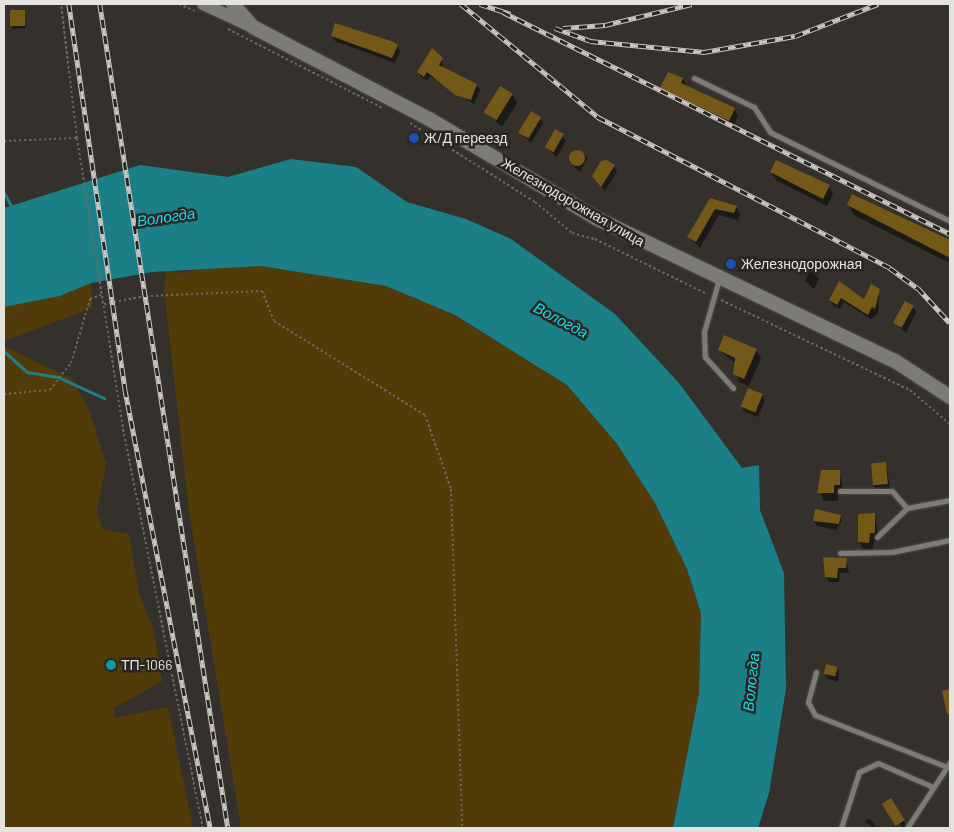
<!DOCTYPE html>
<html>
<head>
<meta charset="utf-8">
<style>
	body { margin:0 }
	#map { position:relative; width:954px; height:832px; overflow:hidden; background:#34312c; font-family:Barlow,sans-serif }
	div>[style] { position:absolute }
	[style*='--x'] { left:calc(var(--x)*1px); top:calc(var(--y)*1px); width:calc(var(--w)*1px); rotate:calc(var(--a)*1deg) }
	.green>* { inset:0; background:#513c09 }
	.water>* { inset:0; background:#1a7f87 }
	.shadow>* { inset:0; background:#0007; transform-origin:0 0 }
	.stream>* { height:2.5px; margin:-1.25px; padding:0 1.25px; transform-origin:1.25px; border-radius:1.25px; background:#1a7f87 }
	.building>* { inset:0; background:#735817; transform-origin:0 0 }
	.round { border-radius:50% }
	.path>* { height:2px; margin-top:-1px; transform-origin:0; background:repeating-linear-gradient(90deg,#6c6965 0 2.5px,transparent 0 5px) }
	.roads { filter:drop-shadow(0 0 1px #504e4a) drop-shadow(0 0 1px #504e4a) }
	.service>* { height:5px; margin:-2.5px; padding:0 2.5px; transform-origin:2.5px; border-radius:2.5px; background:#7d7b75 }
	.tertiary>* { height:12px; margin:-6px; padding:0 6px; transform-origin:6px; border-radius:6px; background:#7d7b75 }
	.secondary>* { height:14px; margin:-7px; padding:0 7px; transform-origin:7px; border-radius:7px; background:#7d7b75 }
	.rail>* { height:4.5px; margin-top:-2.25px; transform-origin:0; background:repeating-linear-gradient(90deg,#2a2723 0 8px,#c8c6c3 0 16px); box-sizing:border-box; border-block:1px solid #c8c6c3 }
	.dots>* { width:14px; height:14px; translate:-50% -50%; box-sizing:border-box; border:2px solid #2a2723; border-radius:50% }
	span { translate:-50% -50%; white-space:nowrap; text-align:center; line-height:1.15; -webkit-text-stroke:5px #2a2723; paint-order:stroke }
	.poi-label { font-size:14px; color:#e5e3e0 }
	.left { translate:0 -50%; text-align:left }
	.street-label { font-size:14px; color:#e5e3e0 }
	.water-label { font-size:15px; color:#10deed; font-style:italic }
	.frame { position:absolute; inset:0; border:5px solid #e5e3e0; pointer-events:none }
</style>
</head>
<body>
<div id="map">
	<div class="green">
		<div style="clip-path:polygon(218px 265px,261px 266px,386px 286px,454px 315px,567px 385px,617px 444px,655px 503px,687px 569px,701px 613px,699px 693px,673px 828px,241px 828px,189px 511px,164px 289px,167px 270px,182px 273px)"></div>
		<div style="clip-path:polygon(91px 283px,92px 308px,4px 341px,4px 307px,60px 296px)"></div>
		<div style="clip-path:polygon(4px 346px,72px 379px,90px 412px,106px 464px,97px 511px,103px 529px,129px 534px,139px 593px,153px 627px,162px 681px,114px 708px,115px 718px,168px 707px,193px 828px,4px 828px)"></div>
	</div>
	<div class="water">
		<div style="clip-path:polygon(291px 159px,356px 167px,407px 202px,466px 219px,511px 239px,615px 314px,679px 383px,742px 468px,759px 465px,760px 510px,784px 573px,786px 689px,769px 793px,758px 828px,673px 828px,699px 693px,701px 613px,687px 569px,655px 503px,617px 444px,567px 385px,455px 315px,386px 286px,261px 266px,152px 272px,91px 283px,60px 296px,4px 307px,4px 208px,140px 165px,228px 177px)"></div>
	</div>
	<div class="shadow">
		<div style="clip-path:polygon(24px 12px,26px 28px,13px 29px,12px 27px)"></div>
		<div style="clip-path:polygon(332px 36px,397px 46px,400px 51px,395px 63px,335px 41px)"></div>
		<div style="clip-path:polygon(442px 59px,443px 68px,477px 85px,480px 90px,474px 104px,430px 76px,427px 81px,421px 77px,418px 72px)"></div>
		<div style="clip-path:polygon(683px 79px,687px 86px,734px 109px,738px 116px,733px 128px,666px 95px,662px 88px)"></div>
		<div style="clip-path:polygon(513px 95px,517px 103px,502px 127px,486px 112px)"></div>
		<div style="clip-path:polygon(540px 118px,543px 123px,531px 143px,519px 132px)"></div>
		<div style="clip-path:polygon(555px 131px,566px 140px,557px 157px,546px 147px)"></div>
		<div style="clip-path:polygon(577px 149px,588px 158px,580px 172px,569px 162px)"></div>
		<div style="clip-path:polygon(614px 166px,617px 171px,605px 191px,593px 176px)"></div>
		<div style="clip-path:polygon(771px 172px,829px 186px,833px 194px,827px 206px,776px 180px)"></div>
		<div style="clip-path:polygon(853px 196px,950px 242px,950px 263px,854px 215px,848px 205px)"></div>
		<div style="clip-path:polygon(710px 200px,736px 207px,740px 214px,738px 220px,719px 215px,700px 248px,689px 237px)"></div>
		<div style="clip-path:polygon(810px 271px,819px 279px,814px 289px,805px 281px)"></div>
		<div style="clip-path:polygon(839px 283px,864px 301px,879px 290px,878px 313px,871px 319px,844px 302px,840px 309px,833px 305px,830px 300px)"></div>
		<div style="clip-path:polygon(913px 306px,916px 312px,906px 333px,896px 324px)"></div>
		<div style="clip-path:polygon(719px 350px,756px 350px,761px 358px,749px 386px,739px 382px,735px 363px)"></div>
		<div style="clip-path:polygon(762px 395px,765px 400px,758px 417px,745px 412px,742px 407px)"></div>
		<div style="clip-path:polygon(886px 463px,890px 489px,877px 491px,874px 486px)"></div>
		<div style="clip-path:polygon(839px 472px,844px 492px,838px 492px,838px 501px,823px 501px,819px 481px)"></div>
		<div style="clip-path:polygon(875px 514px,879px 541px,874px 541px,873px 550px,864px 550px,859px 542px)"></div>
		<div style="clip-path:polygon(840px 516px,842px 521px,836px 530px,817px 526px,814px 521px)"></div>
		<div style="clip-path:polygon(846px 559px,849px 573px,840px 573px,839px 582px,829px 582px,826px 577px)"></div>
		<div style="left:115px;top:662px;width:8px;height:8px;rotate:76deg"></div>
		<div style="clip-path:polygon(838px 668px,839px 682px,828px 679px,825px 674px)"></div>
		<div style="clip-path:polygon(890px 800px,907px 826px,903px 828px,884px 804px)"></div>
		<div style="clip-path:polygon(869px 818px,876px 826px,874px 828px,865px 822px)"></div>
	</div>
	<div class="stream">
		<div style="--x:4;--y:192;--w:15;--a:62"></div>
		<div style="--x:4;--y:351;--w:31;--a:42"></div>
		<div style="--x:27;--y:372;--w:31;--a:9"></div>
		<div style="--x:58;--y:377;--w:51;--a:24.5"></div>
	</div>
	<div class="building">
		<div style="left:25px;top:10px;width:16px;height:15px;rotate:90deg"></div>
		<div style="clip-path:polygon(335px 23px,394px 42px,398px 45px,392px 58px,331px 36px)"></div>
		<div style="clip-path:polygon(432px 48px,443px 58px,439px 65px,477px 84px,471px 100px,455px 95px,427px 72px,424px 77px,417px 72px)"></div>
		<div style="clip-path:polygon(668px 72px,683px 78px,681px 83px,735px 108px,729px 121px,660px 88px)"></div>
		<div style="left:500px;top:86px;width:15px;height:31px;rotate:32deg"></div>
		<div style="left:531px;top:111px;width:12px;height:25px;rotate:31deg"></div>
		<div style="left:555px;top:129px;width:10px;height:21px;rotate:29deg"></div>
		<div class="round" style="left:569px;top:150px;width:16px;height:16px"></div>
		<div style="clip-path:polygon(607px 160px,615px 165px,601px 187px,592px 176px,601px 161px)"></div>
		<div style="clip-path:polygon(776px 160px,830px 185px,823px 199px,770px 172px)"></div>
		<div style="clip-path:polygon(852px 194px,950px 240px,950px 258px,847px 205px)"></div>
		<div style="clip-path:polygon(710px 198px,737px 206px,734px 213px,715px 209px,696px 242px,687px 237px)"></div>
		<div style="clip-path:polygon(839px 281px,864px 299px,871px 284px,880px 289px,875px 309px,872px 307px,868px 315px,841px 298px,837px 305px,829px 300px)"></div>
		<div style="left:905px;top:301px;width:10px;height:25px;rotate:29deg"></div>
		<div style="clip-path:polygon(724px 335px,757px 349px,744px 379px,733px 374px,735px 358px,718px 350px)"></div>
		<div style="left:748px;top:388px;width:16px;height:20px;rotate:22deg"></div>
		<div style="left:886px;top:462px;width:22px;height:15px;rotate:85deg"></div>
		<div style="clip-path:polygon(821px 470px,840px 470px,840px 485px,834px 485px,834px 493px,817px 493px)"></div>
		<div style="clip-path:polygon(815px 509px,841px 515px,839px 524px,813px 521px)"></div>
		<div style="clip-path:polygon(875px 513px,875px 533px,870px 533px,869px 543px,858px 542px,858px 514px)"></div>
		<div style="clip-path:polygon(823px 557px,847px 558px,846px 568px,838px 568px,837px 578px,825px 577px)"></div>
		<div style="left:826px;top:664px;width:12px;height:10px;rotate:14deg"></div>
		<div style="clip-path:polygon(950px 689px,950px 714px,947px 714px,942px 691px)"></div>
		<div style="left:891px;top:798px;width:26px;height:11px;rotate:58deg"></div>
	</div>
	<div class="path">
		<div style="--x:179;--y:4;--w:17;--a:24"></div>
		<div style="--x:228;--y:29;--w:175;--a:27.1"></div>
		<div style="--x:410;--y:123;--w:148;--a:32.3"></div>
		<div style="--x:535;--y:202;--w:48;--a:40"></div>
		<div style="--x:572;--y:233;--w:24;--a:15"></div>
		<div style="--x:595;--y:239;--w:125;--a:26.2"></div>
		<div style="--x:77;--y:138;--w:300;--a:81"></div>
		<div style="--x:124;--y:434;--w:402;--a:78.7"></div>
		<div style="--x:4;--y:141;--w:73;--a:-2.4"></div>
		<div style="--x:77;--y:138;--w:135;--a:-96.8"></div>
		<div style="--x:146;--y:296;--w:116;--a:-2.5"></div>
		<div style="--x:262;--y:291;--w:32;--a:68"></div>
		<div style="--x:274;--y:321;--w:178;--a:31.9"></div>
		<div style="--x:425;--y:415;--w:78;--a:70.6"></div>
		<div style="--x:451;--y:489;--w:339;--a:88.1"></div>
		<div style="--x:721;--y:300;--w:209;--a:25.5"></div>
		<div style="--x:910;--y:390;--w:52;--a:40.4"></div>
		<div style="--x:104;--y:304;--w:43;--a:-10.8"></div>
		<div style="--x:4;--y:394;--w:46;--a:-5"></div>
		<div style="--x:50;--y:390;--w:34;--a:-52"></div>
		<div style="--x:71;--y:363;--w:67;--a:-73.5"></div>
		<div style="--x:90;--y:299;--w:12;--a:-20"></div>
	</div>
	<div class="roads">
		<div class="service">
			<div style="--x:694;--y:78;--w:67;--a:25.8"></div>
			<div style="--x:754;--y:107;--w:30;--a:57"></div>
			<div style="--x:770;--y:132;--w:201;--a:26.3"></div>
			<div style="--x:719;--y:279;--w:55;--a:105.8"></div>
			<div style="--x:704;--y:332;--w:25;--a:88"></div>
			<div style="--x:705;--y:357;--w:42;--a:47.9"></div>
			<div style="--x:840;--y:491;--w:52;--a:0"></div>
			<div style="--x:892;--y:491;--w:23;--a:49"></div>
			<div style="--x:907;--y:508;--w:44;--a:-10.5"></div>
			<div style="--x:877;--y:537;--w:42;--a:-44"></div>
			<div style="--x:840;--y:553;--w:52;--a:-1.1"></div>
			<div style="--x:892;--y:552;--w:59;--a:-11.7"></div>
			<div style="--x:816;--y:672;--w:31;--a:105"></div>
			<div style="--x:808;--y:702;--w:15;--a:62"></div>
			<div style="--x:815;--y:715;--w:142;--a:21.5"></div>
			<div style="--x:841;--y:828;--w:59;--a:-72.2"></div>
			<div style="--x:859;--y:772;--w:21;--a:-25"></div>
			<div style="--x:878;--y:763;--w:60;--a:23.6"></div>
			<div style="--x:907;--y:828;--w:79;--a:-56.9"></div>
		</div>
		<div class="tertiary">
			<div style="--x:203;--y:4;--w:55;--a:24.7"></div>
		</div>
		<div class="secondary">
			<div style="--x:233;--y:4;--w:30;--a:49"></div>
			<div style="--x:253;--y:27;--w:201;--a:27.6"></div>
			<div style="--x:431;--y:120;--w:194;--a:30.7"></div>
			<div style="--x:598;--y:219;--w:329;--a:25.6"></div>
			<div style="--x:895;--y:361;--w:66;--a:33.2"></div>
		</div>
	</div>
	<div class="rail">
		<div style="--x:69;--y:4;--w:389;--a:81.7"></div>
		<div style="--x:125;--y:389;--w:447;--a:79"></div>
		<div style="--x:100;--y:4;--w:834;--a:81.17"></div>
		<div style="--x:461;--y:4;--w:178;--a:39.5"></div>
		<div style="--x:598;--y:117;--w:329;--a:27.3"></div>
		<div style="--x:890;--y:268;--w:34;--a:36"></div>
		<div style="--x:918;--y:288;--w:47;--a:47.6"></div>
		<div style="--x:480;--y:4;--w:32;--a:18"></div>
		<div style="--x:503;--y:12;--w:499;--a:26.4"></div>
		<div style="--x:555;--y:28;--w:37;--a:20"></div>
		<div style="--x:590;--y:41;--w:115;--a:5.5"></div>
		<div style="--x:704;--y:52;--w:92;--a:-10"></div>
		<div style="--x:795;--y:36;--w:89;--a:-21.1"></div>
		<div style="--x:563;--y:28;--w:42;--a:-4.1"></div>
		<div style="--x:605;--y:25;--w:89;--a:-13.6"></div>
	</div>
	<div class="dots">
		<div style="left:414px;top:138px;background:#1a4fb4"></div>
		<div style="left:731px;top:264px;background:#1a4fb4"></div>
		<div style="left:111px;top:665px;background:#0f9aa8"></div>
	</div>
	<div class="poi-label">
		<span class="left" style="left:424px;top:138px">Ж/Д переезд</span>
		<span class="left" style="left:741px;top:264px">Железнодорожная</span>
		<span class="left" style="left:121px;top:665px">ТП-1066</span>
	</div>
	<div class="street-label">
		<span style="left:573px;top:202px;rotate:30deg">Железнодорожная улица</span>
	</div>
	<div class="water-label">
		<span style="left:166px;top:217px;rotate:-8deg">Вологда</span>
		<span style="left:561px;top:320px;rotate:28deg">Вологда</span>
		<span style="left:751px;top:682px;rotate:-84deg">Вологда</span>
	</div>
	<div class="frame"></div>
</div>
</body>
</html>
